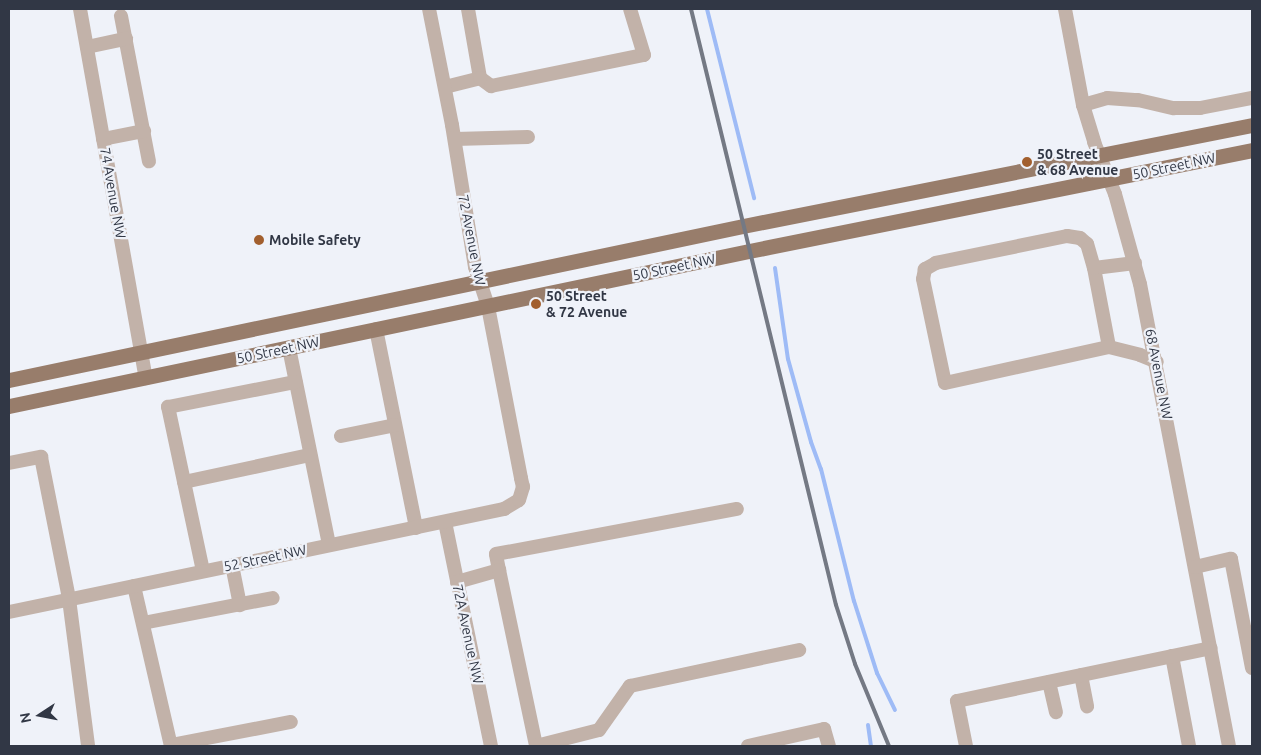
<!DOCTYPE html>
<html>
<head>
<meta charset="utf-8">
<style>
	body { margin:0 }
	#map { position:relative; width:1261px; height:755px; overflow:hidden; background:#eff2f9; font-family:Ubuntu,sans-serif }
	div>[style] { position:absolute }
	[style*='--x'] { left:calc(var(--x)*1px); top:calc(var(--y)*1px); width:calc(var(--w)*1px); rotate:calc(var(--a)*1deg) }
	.stream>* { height:4px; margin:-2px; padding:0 2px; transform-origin:2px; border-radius:2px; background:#9ebbf6 }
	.minor>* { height:14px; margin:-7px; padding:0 7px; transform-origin:7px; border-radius:7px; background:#c2b2a9 }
	.major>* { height:15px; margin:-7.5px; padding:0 7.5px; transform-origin:7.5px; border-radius:7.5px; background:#987d6b }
	.rail>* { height:4px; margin:-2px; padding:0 2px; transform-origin:2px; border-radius:2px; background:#747984 }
	.dots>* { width:14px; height:14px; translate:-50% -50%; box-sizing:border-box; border:2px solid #eff2f9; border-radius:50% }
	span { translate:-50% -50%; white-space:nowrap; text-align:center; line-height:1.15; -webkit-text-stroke:4.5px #eff2f9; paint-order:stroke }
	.poi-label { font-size:14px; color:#313745; font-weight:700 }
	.left { translate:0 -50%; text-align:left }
	.street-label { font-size:14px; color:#313745 }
	.frame { position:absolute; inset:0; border:10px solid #313745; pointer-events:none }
	.north { position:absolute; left:15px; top:690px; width:50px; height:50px; -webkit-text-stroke:4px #eff2f9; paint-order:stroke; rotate:259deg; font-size:14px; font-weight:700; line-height:20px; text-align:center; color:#313745 }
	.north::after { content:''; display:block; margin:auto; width:18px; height:22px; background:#313745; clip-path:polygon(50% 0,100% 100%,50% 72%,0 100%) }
</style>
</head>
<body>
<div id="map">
	<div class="stream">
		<div style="--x:707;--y:9;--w:195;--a:76"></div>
		<div style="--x:775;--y:268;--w:92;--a:81.9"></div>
		<div style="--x:788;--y:359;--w:86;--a:74.5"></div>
		<div style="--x:811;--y:442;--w:29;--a:70"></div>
		<div style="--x:821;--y:469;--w:136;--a:76"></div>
		<div style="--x:854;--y:601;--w:76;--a:72.3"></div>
		<div style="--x:877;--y:673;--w:41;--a:64.1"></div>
		<div style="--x:868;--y:725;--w:21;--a:82"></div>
	</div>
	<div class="minor">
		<div style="--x:80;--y:9;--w:375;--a:79.9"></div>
		<div style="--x:468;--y:9;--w:70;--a:80.1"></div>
		<div style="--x:1065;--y:9;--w:98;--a:79.4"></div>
		<div style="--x:1083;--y:105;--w:39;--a:73"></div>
		<div style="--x:1094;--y:142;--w:56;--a:68"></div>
		<div style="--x:1115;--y:194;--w:93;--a:74.5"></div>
		<div style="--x:1140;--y:284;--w:470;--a:79.1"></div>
		<div style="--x:121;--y:16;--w:148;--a:79.1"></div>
		<div style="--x:87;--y:47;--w:40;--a:-12"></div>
		<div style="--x:445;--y:87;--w:36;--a:-14"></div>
		<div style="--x:480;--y:78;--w:14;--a:36"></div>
		<div style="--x:491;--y:86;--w:156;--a:-11.5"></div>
		<div style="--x:644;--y:55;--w:48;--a:-106.9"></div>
		<div style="--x:1083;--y:105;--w:25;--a:-16"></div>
		<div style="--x:1107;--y:98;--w:31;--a:4"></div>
		<div style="--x:1138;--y:100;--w:37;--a:13"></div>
		<div style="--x:1174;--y:108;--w:26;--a:0"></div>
		<div style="--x:1200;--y:108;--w:53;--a:-10.9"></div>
		<div style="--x:103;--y:139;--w:42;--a:-11"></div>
		<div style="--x:455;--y:139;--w:73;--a:-1.6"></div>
		<div style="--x:1135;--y:263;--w:41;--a:173"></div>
		<div style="--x:1094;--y:268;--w:80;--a:79.2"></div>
		<div style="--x:1109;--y:347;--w:32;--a:14"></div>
		<div style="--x:1140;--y:355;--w:18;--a:22"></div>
		<div style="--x:1094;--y:268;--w:25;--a:-106"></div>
		<div style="--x:1087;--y:244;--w:9;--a:-139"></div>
		<div style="--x:1080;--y:238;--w:13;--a:-171"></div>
		<div style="--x:1067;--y:236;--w:134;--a:168.4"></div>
		<div style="--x:936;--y:263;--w:13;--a:151"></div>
		<div style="--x:925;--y:269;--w:10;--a:101"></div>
		<div style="--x:923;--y:279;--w:106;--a:78.1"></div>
		<div style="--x:945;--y:383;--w:168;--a:-12.4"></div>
		<div style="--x:376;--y:329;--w:203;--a:78.6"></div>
		<div style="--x:289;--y:348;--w:201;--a:78.5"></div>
		<div style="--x:341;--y:436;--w:55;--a:-11.5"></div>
		<div style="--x:9;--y:463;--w:33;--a:-11"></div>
		<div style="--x:41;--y:457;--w:145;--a:78.8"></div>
		<div style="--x:69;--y:599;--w:148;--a:82.6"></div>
		<div style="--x:184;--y:482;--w:129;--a:-12.1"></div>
		<div style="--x:445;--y:522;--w:229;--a:78.4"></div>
		<div style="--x:232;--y:565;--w:41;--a:78.7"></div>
		<div style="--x:1195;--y:567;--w:37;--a:-13"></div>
		<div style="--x:1231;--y:559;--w:111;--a:79.1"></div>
		<div style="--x:499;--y:570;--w:16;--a:-101"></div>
		<div style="--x:496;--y:554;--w:245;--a:-10.6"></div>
		<div style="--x:203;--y:571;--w:168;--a:-102"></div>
		<div style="--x:168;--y:407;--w:130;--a:-11.1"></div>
		<div style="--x:457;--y:582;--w:44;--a:-15.9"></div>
		<div style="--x:499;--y:570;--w:180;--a:78.1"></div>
		<div style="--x:134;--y:586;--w:164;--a:77"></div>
		<div style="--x:9;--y:612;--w:506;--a:-11.75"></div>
		<div style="--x:504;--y:509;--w:17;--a:-31"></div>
		<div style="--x:519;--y:500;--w:14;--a:-73"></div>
		<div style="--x:523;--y:487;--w:9;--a:-103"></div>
		<div style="--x:521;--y:478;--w:175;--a:-100.9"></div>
		<div style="--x:488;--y:306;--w:41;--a:-108.4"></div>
		<div style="--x:475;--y:267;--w:144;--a:-99.2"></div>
		<div style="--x:452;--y:125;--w:118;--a:-101.2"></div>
		<div style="--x:143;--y:623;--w:132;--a:-10.9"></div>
		<div style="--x:1172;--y:656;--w:92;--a:79.3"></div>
		<div style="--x:1081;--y:675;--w:32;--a:79"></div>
		<div style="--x:1049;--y:682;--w:31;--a:77"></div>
		<div style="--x:171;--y:745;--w:122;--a:-10.9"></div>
		<div style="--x:536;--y:746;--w:65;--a:-14.3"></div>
		<div style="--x:599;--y:730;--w:54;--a:-54.8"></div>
		<div style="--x:630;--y:686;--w:173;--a:-12"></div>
		<div style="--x:748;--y:746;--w:78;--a:-12.6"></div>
		<div style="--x:824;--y:729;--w:18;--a:74"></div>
		<div style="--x:966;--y:746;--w:46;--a:-101.3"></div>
		<div style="--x:957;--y:701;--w:259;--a:-11.8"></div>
	</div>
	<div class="major">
		<div style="--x:9;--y:380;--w:750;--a:-11.85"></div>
		<div style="--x:743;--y:226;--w:519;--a:-11.22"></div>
		<div style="--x:9;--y:406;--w:756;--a:-11.83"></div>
		<div style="--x:749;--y:251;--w:513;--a:-11.35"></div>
	</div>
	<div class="rail">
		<div style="--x:691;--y:9;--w:613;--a:76.33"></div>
		<div style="--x:836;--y:605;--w:62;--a:72.1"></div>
		<div style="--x:855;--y:664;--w:89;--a:67.5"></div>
	</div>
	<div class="dots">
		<div style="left:1027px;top:162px;background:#a25f2e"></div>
		<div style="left:259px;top:240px;background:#a25f2e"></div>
		<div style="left:536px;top:304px;background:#a25f2e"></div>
	</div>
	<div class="poi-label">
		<span class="left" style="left:1037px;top:162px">50 Street<br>&amp; 68 Avenue</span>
		<span class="left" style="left:269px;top:240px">Mobile Safety</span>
		<span class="left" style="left:546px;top:304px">50 Street<br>&amp; 72 Avenue</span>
	</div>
	<div class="street-label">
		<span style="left:1174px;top:166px;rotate:-12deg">50 Street NW</span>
		<span style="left:113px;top:193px;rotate:80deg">74 Avenue NW</span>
		<span style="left:472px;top:240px;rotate:79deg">72 Avenue NW</span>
		<span style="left:674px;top:267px;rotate:-12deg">50 Street NW</span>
		<span style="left:278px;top:350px;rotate:-12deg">50 Street NW</span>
		<span style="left:1159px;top:374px;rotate:79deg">68 Avenue NW</span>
		<span style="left:265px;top:558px;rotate:-12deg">52 Street NW</span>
		<span style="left:468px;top:634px;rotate:78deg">72A Avenue NW</span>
	</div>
	<div class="frame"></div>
	<div class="north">N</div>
</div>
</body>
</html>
